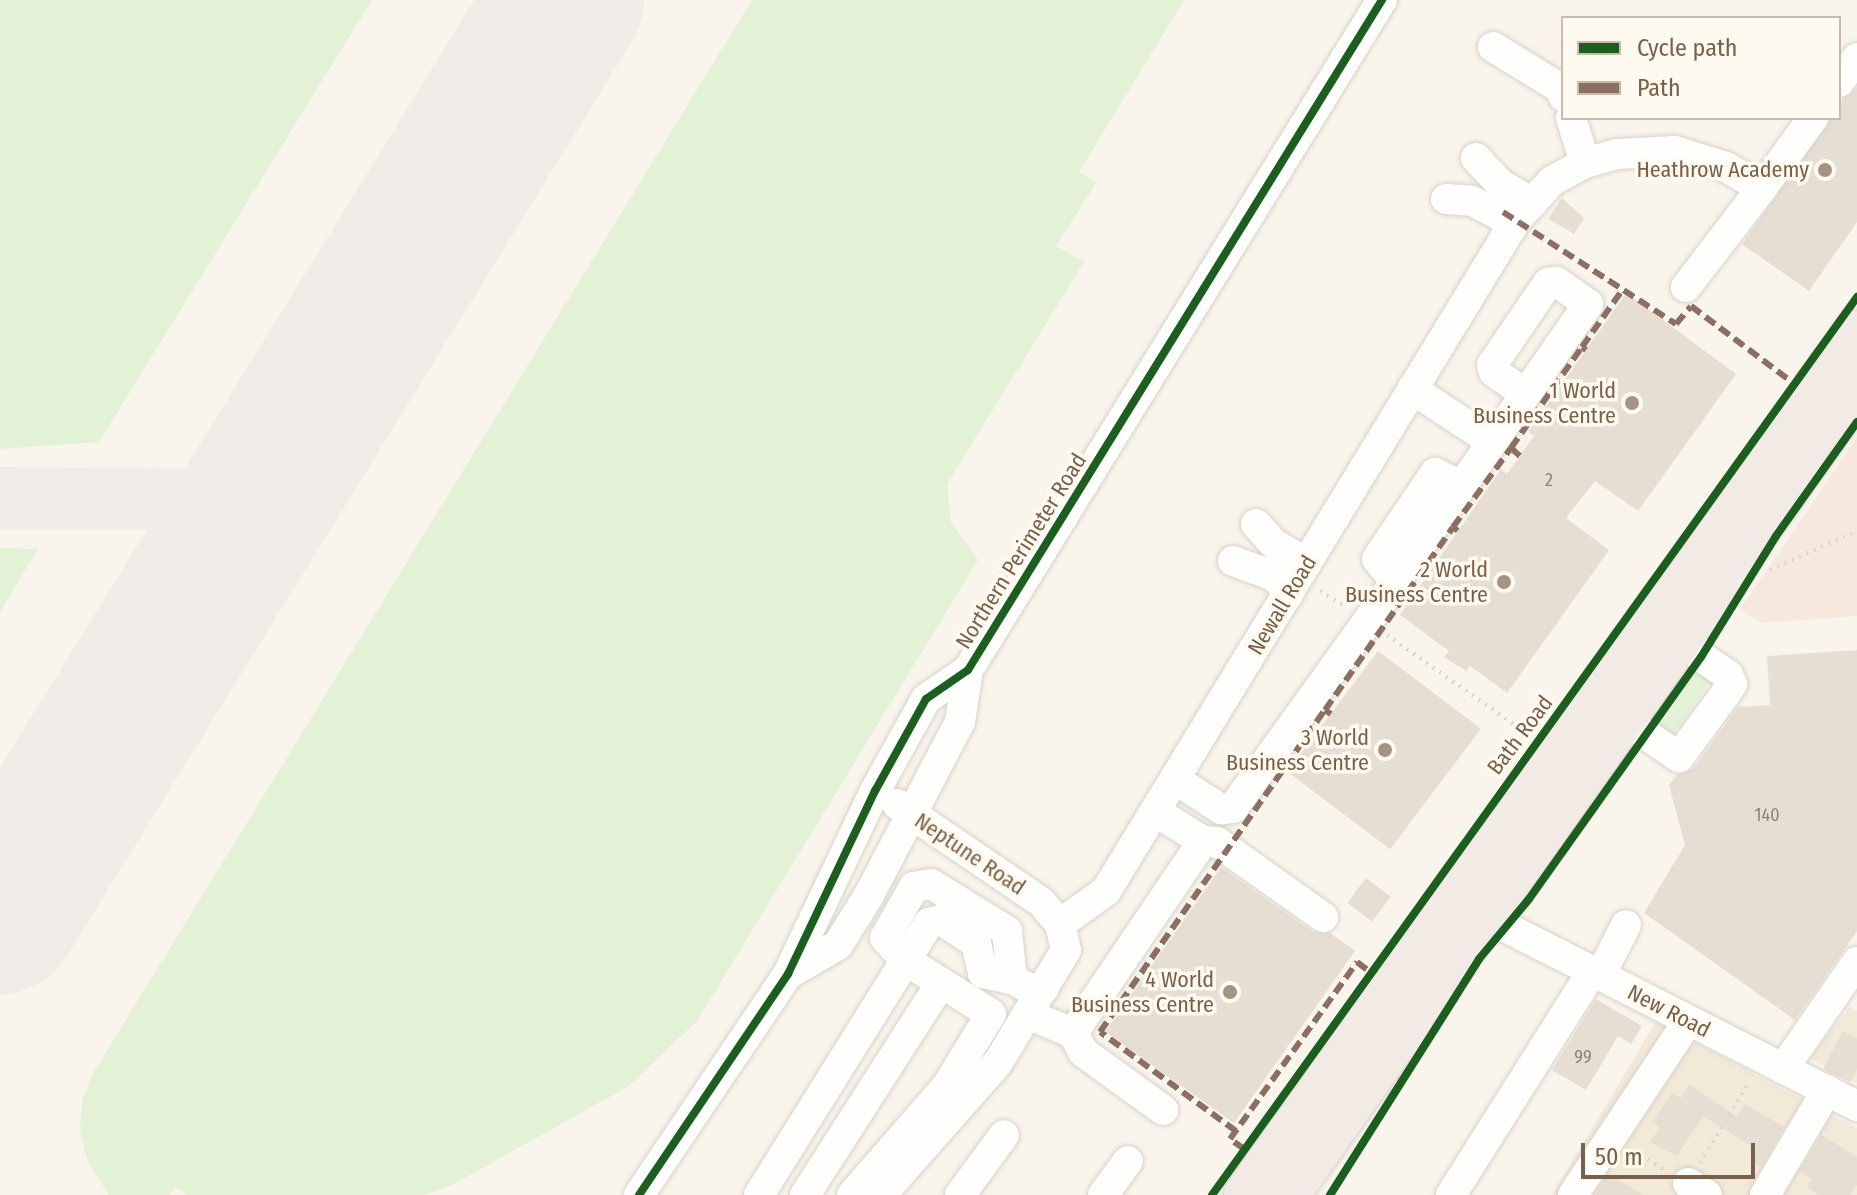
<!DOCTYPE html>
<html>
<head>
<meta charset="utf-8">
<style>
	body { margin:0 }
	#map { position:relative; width:1857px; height:1195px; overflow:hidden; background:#f9f5ec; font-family:"Fira Sans Condensed",sans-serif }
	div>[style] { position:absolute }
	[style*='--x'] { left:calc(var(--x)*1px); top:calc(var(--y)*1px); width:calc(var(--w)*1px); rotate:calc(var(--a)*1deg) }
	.residential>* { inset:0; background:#f2e9d9 }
	.commercial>* { inset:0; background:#f7e8dd }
	.green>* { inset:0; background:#e3f1d6; transform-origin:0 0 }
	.taxiway>* { height:62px; margin:-31px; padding:0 31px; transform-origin:31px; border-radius:31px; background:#f0ece8 }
	.runway>* { height:156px; margin:-78px; padding:0 78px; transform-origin:78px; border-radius:78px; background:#f0ece8 }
	.building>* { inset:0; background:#e6ded3; transform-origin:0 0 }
	.path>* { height:4px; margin-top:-2px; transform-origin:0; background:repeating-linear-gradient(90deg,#dcd5ce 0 2px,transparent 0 8px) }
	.roads { filter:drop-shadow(0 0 2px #d8d2ca) drop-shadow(0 0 2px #d8d2ca) }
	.minor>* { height:30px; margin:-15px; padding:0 15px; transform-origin:15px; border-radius:15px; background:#fefefc }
	.highway>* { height:44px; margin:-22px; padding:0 22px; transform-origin:22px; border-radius:22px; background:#f2eae4 }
	.quiet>* { height:6px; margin-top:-3px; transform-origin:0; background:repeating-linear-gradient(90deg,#8d6e63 0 12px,transparent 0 18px) }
	.cycleway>* { height:8px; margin:-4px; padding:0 4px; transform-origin:4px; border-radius:4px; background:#1b5e20 }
	.dots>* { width:22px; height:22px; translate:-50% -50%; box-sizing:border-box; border:4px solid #fffaef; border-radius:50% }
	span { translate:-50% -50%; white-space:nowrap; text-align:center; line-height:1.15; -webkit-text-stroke:7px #fffaef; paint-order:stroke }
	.number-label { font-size:18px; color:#97816e }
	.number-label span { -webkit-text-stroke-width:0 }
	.poi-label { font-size:22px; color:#7a5f49 }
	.right { translate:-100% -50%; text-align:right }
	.street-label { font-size:22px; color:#7a5f49 }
	.legend { position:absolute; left:1561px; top:16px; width:280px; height:104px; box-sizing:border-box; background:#fffaef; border:2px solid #cabcad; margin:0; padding:10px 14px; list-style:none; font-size:24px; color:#7a5f49 }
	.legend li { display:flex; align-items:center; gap:16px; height:40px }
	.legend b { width:40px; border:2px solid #cabcad }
	.scale { position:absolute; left:1581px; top:1143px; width:174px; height:36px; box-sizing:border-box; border:4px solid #7a5f49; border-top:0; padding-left:10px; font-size:24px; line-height:28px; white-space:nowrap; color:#7a5f49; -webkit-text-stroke:6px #fffaef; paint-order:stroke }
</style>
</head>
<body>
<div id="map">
	<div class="residential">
		<div style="clip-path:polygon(1850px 1007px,1857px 1011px,1857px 1083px,1809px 1058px)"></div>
		<div style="clip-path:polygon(1656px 1022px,1857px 1128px,1857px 1195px,1552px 1195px)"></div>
	</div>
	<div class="commercial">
		<div style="clip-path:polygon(1857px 437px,1857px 616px,1762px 623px,1740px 609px)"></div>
	</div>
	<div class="green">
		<div style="clip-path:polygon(0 0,372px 0,99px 442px,0 449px)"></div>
		<div style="clip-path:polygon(752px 0,1184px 0,1079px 172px,1096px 183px,1056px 246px,1084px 262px,947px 484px,951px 522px,978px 560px,697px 1021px,629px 1086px,452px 1185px,424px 1195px,188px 1195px,175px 1187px,169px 1195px,109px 1195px,88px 1162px,80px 1130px,82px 1100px,92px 1075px)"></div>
		<div style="clip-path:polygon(0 548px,38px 549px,0 612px)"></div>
		<div style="left:1696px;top:660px;width:24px;height:77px;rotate:35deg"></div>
	</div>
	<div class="taxiway">
		<div style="--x:0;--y:498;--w:198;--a:0.3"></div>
		<div style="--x:198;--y:499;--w:34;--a:-17"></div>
		<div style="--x:231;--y:489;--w:76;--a:-37"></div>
	</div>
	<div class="runway">
		<div style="--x:0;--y:916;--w:1077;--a:-58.29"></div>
	</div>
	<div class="building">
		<div style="clip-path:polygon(1857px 88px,1857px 222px,1809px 291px,1742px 244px,1831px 118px,1839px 118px,1842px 99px)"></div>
		<div style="clip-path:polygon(1562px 198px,1584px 218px,1574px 234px,1548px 219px)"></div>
		<div style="clip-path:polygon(1626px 293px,1736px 374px,1638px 511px,1595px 481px,1566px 518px,1609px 550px,1507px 693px,1470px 666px,1466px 671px,1444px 657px,1449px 651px,1400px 615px,1501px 469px,1507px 474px,1534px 436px,1528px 432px)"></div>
		<div style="clip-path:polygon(1857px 650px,1857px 931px,1795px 1020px,1644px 913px,1685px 845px,1669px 785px,1677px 775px,1694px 768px,1738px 707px,1770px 705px,1767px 656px)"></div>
		<div style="left:1378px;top:651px;width:129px;height:151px;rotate:37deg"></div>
		<div style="clip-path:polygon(1221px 867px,1313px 932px,1330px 933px,1355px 951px,1234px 1123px,1105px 1032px)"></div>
		<div style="left:1366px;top:878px;width:31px;height:31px;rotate:37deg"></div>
		<div style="clip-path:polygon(1596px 999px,1642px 1026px,1631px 1044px,1618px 1036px,1586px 1090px,1552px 1070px)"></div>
		<div style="clip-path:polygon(1843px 1031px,1857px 1038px,1857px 1069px,1850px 1082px,1823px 1069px)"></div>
		<div style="clip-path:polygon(1689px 1084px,1737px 1117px,1745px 1104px,1784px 1127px,1761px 1167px,1751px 1161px,1757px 1149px,1703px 1116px,1677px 1156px,1650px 1142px,1660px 1127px,1652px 1122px,1672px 1093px,1681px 1098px)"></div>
		<div style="clip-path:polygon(1822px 1135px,1857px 1157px,1857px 1185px,1850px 1195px,1819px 1195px,1807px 1187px,1812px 1179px,1800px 1171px)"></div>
		<div style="clip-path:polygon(1608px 1174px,1644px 1195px,1595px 1195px)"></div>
	</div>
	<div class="path">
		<div style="--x:1770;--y:570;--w:90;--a:-24.3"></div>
		<div style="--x:1320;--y:591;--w:31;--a:31"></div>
		<div style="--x:1387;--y:635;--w:175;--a:35.2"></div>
		<div style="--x:1634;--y:1151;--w:38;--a:32"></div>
		<div style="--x:1700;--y:1163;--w:95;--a:-58.8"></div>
	</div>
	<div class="roads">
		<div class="minor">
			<div style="--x:1493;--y:47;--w:79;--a:31.5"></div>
			<div style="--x:1560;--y:88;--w:9;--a:69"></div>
			<div style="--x:1839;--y:82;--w:30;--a:-53"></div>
			<div style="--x:1571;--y:118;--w:47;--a:72.7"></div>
			<div style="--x:1476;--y:158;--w:34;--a:47"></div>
			<div style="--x:1499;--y:183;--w:39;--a:31"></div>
			<div style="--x:1762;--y:188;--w:87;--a:-53.9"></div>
			<div style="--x:1446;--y:199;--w:26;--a:4"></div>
			<div style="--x:1472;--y:201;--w:31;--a:27"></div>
			<div style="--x:1500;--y:215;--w:18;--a:52"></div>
			<div style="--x:1412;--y:389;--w:95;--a:33.4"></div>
			<div style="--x:1256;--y:524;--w:27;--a:48"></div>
			<div style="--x:1274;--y:544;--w:38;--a:30"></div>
			<div style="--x:1233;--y:561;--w:47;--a:20"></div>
			<div style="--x:1277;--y:577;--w:21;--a:59"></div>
			<div style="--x:1395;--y:581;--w:28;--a:-129"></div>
			<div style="--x:1377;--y:559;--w:104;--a:-56"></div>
			<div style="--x:1435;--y:473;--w:28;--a:26"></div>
			<div style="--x:1623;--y:719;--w:68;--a:34.2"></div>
			<div style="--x:1679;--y:757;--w:79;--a:-53.7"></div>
			<div style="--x:1726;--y:693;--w:11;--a:-56"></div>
			<div style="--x:1732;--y:684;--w:10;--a:-114"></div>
			<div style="--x:1728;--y:675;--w:32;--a:-146"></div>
			<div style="--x:1701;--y:657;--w:30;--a:-123"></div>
			<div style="--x:1176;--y:780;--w:54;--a:32.8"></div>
			<div style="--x:1221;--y:809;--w:12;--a:-5"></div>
			<div style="--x:1233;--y:808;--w:231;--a:-54.2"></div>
			<div style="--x:1368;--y:621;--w:386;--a:-55.2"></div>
			<div style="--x:1588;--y:304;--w:39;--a:-145"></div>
			<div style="--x:1556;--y:282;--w:8;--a:173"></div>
			<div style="--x:1548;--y:283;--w:99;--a:124.3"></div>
			<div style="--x:1492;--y:365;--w:7;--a:74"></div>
			<div style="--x:1494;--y:372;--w:38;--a:35"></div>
			<div style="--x:897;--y:804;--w:174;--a:34.2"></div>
			<div style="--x:1041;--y:902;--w:29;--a:49"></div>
			<div style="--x:1203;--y:841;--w:14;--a:4"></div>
			<div style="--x:1217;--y:842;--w:130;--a:35.3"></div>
			<div style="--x:1482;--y:915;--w:421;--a:27"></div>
			<div style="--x:788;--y:974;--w:58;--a:-30.1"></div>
			<div style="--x:838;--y:945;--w:59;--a:-58.2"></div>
			<div style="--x:869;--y:895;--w:195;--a:-62.3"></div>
			<div style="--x:960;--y:722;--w:53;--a:-81.3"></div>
			<div style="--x:1600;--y:976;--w:57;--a:-63"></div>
			<div style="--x:1027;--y:1014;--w:50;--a:22.4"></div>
			<div style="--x:1073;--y:1033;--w:232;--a:-55.9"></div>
			<div style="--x:1203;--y:841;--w:55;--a:-148.3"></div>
			<div style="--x:1073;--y:1033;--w:21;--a:62"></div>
			<div style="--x:1083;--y:1052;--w:99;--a:35.9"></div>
			<div style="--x:1783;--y:1069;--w:130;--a:-55.3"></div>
			<div style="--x:1688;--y:1183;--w:22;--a:32"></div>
			<div style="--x:639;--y:1195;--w:267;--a:-56"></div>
			<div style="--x:788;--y:974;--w:203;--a:-64.6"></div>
			<div style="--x:875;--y:791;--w:105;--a:-61"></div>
			<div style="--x:926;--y:699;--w:51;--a:-34.6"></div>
			<div style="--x:968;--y:670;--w:788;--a:-58.29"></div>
			<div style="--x:759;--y:1195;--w:321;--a:-58"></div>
			<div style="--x:929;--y:923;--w:12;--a:-14"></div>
			<div style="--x:941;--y:920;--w:42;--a:33.3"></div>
			<div style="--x:976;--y:943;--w:31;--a:77"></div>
			<div style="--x:983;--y:973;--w:30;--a:12"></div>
			<div style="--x:805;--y:1195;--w:252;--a:-57.3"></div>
			<div style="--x:852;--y:1195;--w:145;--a:-48.9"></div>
			<div style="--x:947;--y:1086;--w:84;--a:-58.6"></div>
			<div style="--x:991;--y:1014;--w:102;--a:-147.9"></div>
			<div style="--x:905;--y:960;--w:30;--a:-132"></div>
			<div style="--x:885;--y:938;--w:59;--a:-60.4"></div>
			<div style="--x:914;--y:887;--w:17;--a:-10"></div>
			<div style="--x:931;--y:884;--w:89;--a:31.7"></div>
			<div style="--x:1007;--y:931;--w:48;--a:84.1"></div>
			<div style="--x:1012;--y:979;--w:18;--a:29"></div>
			<div style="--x:1028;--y:988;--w:16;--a:0"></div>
			<div style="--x:881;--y:1195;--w:175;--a:-48.5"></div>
			<div style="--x:997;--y:1064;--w:133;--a:-58.8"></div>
			<div style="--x:1066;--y:950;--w:27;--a:-103"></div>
			<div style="--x:1060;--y:924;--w:57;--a:-35.7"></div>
			<div style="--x:1106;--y:891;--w:786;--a:-58.57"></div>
			<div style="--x:1516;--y:220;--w:53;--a:-47.3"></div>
			<div style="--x:1552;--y:181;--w:38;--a:-29"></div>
			<div style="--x:1585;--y:163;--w:33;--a:-16"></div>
			<div style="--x:1617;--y:154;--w:58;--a:-3"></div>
			<div style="--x:1675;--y:151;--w:53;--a:17.4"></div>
			<div style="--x:1726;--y:167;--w:42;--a:30.3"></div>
			<div style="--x:1762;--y:188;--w:125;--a:127.5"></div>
			<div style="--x:960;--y:1195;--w:74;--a:-53.7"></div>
			<div style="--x:1103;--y:1195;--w:42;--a:-53.7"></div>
			<div style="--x:1451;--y:1195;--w:264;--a:-57.7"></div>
			<div style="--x:1573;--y:1195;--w:209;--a:-56.5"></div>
			<div style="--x:1765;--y:1195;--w:122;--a:-59.4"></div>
		</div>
		<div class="highway">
			<div style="--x:1246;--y:1195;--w:1057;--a:-54.67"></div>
			<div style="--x:1287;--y:1195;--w:988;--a:-54.77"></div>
		</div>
	</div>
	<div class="quiet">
		<div style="--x:1503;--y:212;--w:206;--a:32.9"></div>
		<div style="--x:1676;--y:324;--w:23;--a:-50"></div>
		<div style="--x:1691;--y:306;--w:131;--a:37"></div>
		<div style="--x:1582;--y:347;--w:71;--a:-54.7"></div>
		<div style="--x:1511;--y:448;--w:123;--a:-54.9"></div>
		<div style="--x:1582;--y:347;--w:5;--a:37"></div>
		<div style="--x:1453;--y:527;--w:98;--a:-53.7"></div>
		<div style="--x:1511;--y:448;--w:12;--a:42"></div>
		<div style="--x:1325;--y:710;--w:223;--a:-55"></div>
		<div style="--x:1453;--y:527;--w:6;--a:39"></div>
		<div style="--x:1236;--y:1131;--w:168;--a:-143.9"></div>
		<div style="--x:1100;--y:1032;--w:393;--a:-55.1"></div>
		<div style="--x:1325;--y:710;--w:7;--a:34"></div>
		<div style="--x:1244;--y:1149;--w:17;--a:-144"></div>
		<div style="--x:1230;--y:1139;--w:218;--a:-54.3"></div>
		<div style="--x:1357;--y:962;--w:15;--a:37"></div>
	</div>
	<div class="cycleway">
		<div style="--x:639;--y:1195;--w:267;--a:-56"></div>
		<div style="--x:788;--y:974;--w:203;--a:-64.6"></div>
		<div style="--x:875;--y:791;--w:105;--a:-61"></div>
		<div style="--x:926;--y:699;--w:51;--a:-34.6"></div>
		<div style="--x:968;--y:670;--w:788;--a:-58.29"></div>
		<div style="--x:1212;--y:1195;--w:1106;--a:-54.31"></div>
		<div style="--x:1330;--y:1195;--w:279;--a:-57.7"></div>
		<div style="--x:1479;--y:959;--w:78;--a:-50.2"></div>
		<div style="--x:1529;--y:899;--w:297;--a:-54.6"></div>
		<div style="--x:1701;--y:657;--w:142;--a:-58.2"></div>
		<div style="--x:1776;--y:536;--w:140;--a:-54.6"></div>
	</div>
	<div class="dots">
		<div style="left:1825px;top:170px;background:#a69482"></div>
		<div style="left:1632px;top:403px;background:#a69482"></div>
		<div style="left:1504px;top:582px;background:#a69482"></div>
		<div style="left:1385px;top:750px;background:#a69482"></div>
		<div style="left:1230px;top:992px;background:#a69482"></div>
	</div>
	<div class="number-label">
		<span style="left:1549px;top:480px">2</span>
		<span style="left:1767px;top:815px">140</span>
		<span style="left:1583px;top:1057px">99</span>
	</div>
	<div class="poi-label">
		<span class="right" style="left:1809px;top:170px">Heathrow Academy</span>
		<span class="right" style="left:1616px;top:403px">1 World<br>Business Centre</span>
		<span class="right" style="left:1488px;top:582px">2 World<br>Business Centre</span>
		<span class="right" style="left:1369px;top:750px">3 World<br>Business Centre</span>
		<span class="right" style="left:1214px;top:992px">4 World<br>Business Centre</span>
	</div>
	<div class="street-label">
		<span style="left:1021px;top:551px;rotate:-58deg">Northern Perimeter Road</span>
		<span style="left:1282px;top:605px;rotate:-59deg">Newall Road</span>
		<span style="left:1520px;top:735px;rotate:-53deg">Bath Road</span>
		<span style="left:970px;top:854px;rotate:34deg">Neptune Road</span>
		<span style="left:1669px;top:1011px;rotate:27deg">New Road</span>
	</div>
	<ul class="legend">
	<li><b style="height:10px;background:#1b5e20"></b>Cycle path</li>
	<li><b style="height:10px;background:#8d6e63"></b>Path</li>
	</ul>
	<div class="scale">50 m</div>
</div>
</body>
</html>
